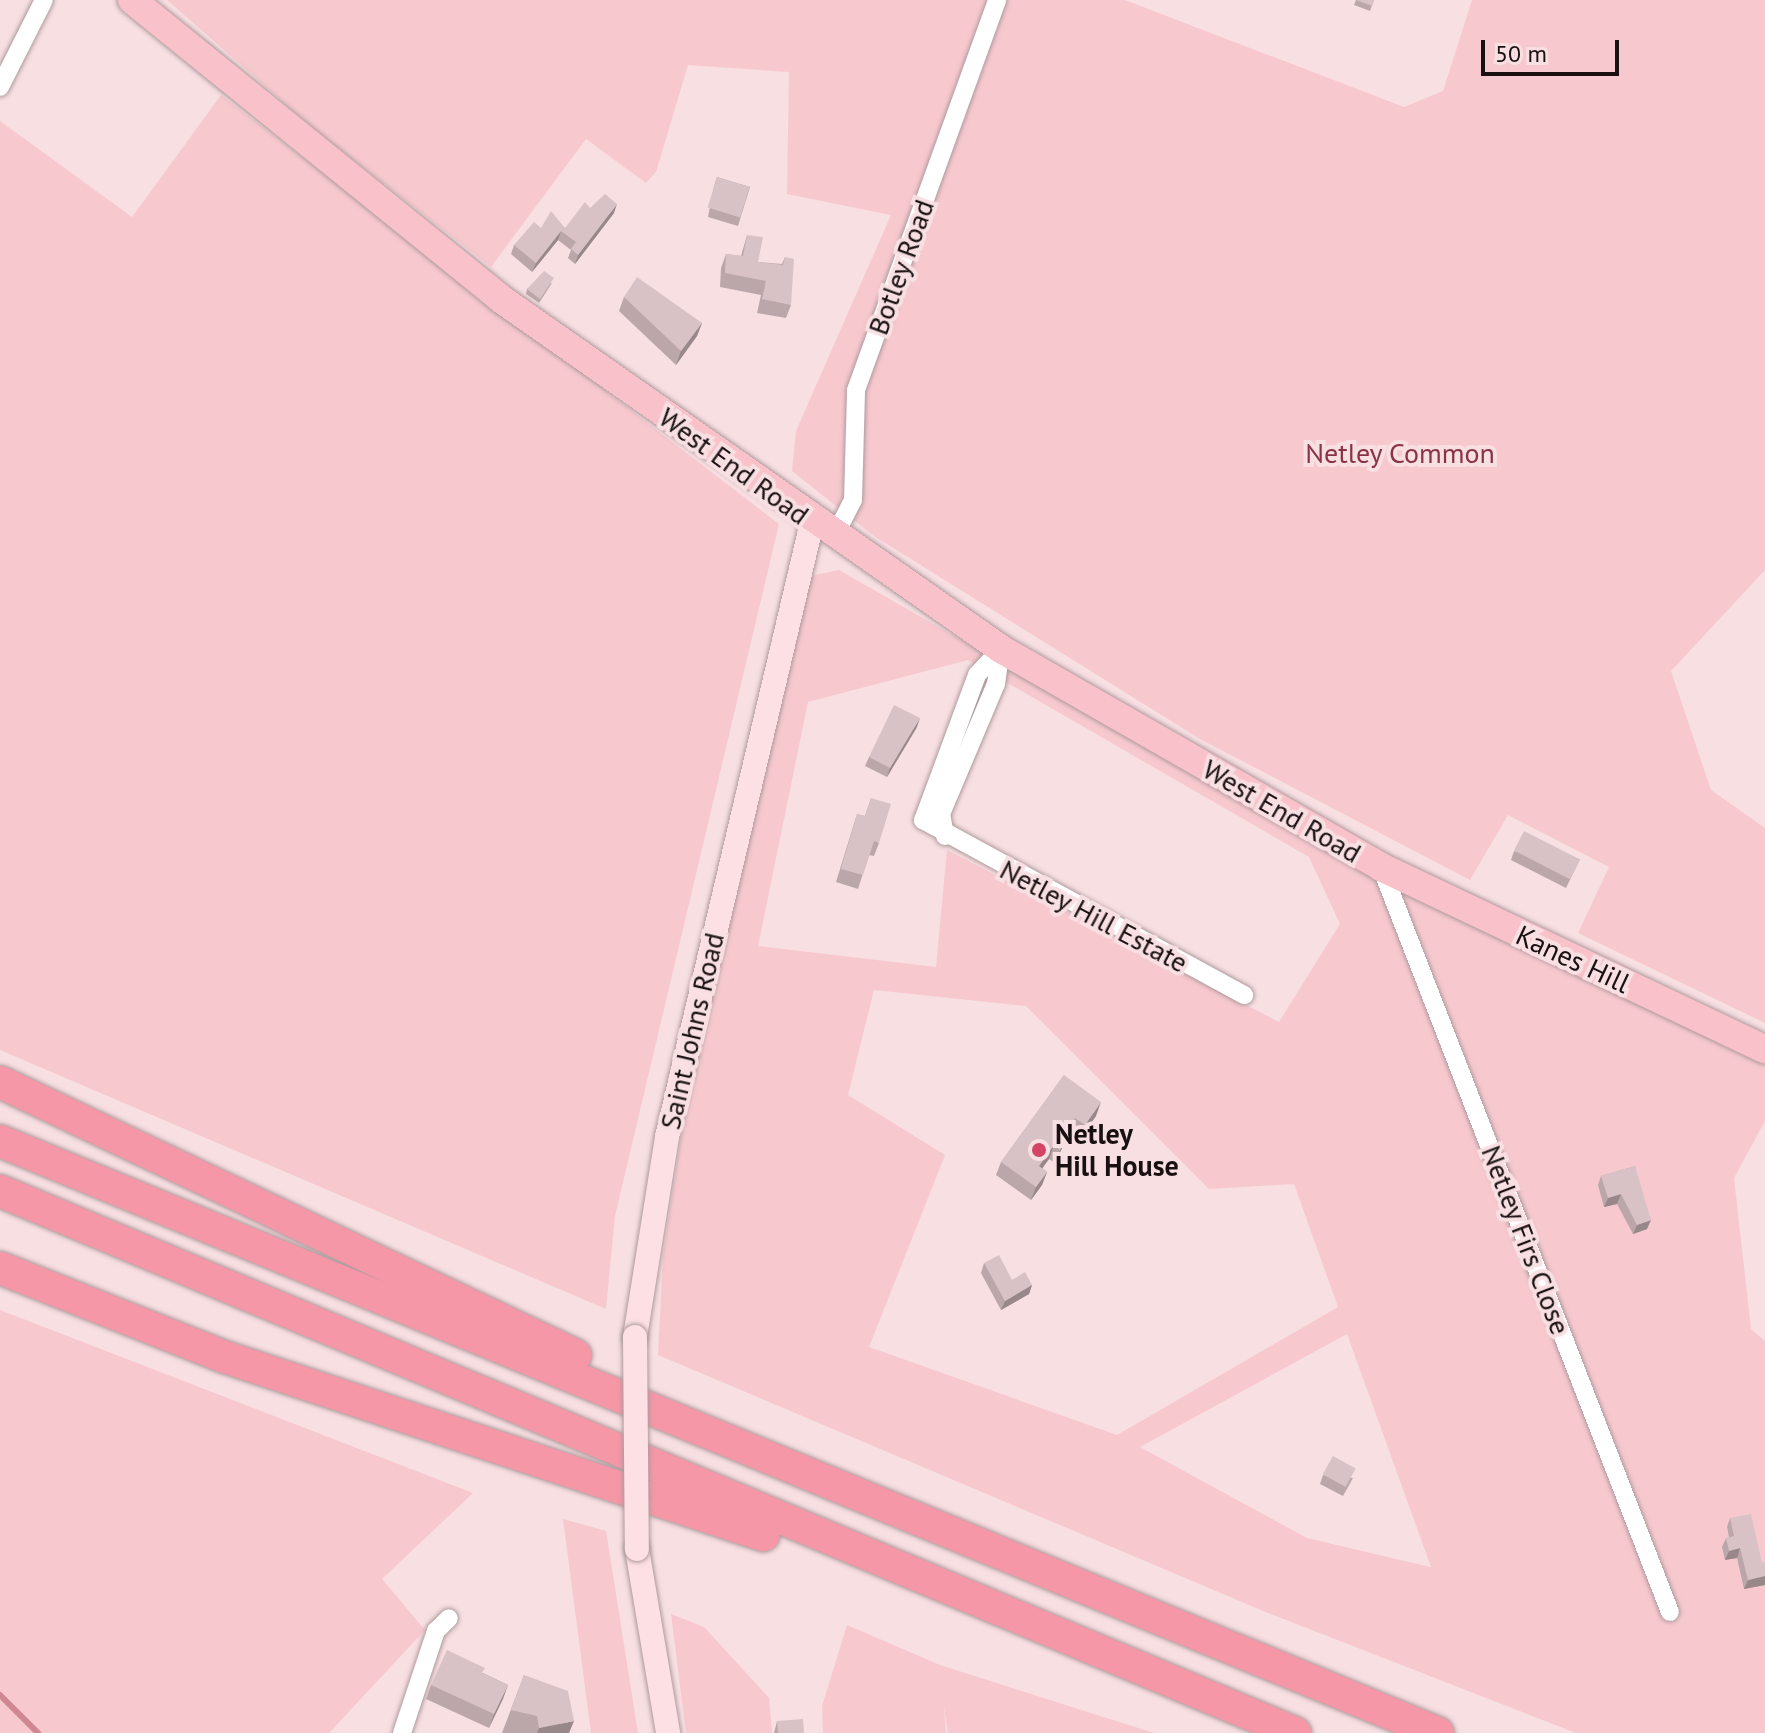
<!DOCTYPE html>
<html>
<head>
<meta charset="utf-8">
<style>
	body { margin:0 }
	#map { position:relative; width:1765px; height:1733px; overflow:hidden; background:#f7dfe2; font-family:"PT Sans",sans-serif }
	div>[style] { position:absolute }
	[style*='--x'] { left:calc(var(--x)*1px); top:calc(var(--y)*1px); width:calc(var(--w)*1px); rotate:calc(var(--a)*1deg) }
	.green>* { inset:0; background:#f7c9cf }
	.stream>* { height:6px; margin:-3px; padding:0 3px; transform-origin:3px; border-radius:3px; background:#d08792 }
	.roads { filter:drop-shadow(0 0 2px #af9a9c) drop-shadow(0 0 2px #af9a9c) }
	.minor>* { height:18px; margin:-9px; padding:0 9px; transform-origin:9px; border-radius:9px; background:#fff }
	.secondary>* { height:24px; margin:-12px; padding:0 12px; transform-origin:12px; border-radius:12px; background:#fce0e4 }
	.primary>* { height:28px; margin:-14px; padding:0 14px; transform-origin:14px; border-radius:14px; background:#f9c1ca }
	.motorway>* { height:32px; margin:-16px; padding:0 16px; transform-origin:16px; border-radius:16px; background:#f597a6 }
	.bridges { filter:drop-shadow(0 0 2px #af9a9c) drop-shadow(0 0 2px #af9a9c) }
	.secondary-bridge>* { height:24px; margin:-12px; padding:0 12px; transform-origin:12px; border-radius:12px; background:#fce0e4 }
	.wall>* { inset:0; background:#bba7a9 }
	.shaded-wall>* { inset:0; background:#98888a }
	.building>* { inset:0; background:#d9c2c5; transform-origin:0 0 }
	.dots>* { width:22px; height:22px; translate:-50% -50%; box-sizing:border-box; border:4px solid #f7dfe2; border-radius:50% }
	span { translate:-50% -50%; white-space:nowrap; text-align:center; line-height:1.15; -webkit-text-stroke:8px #f7dfe2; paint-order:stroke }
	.street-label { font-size:28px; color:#181011 }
	.park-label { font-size:28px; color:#8a3346 }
	.poi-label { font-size:28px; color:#181011; font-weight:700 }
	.left { translate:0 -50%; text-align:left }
	.scale { position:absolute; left:1481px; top:40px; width:138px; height:36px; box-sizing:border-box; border:4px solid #181011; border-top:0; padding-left:10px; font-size:24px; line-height:28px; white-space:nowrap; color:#181011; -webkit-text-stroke:6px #f7dfe2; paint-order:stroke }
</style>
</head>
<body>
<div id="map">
	<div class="green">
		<div style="clip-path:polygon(167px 0,1125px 0,1404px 107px,1443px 91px,1472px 0,1765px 0,1765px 570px,1671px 671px,1711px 790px,1765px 828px,1765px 1023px,1578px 933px,1609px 867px,1508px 815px,1470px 880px,1200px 739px,874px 536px,792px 471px,796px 431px,891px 215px,787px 194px,789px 72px,688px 65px,656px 172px,646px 183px,586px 139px,491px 267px,314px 129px)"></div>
		<div style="clip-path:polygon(221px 95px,779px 524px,615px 1216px,606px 1309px,0 1050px,0 121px,132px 217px)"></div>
		<div style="clip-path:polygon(evenodd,839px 570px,1330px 851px,1765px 1060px,1765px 1121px,1734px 1178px,1751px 1329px,1765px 1341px,1765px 1733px,1576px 1733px,1268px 1613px,658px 1355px,663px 1255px,684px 1119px,811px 576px,839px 570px,968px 660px,1309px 857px,1340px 924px,1279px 1022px,947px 850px,936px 967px,758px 946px,808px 702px,968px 660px,839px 570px,874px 990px,1026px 1006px,1209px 1189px,1294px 1184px,1338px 1307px,1117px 1435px,869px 1347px,945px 1155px,848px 1095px,874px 990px,839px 570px,1347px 1334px,1431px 1567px,1430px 1567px,1307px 1538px,1140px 1447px,1347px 1334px)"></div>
		<div style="clip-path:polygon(0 1310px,473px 1493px,382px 1579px,425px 1630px,329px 1733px,0 1733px)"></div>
		<div style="clip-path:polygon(563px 1519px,606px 1531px,638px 1733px,591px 1733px)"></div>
		<div style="clip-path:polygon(671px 1614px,704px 1627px,769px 1698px,772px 1733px,686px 1733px)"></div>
		<div style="clip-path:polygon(847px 1625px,940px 1665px,1154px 1733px,948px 1733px,944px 1707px,946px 1733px,823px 1733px,822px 1706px)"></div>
	</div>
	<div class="stream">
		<div style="--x:0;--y:1695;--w:54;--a:45"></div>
	</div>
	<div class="roads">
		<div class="minor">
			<div style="--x:0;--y:87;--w:97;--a:-63.2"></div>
			<div style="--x:834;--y:537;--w:42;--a:-62.8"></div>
			<div style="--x:853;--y:500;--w:110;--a:-88.4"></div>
			<div style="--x:856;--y:390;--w:415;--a:-70.1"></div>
			<div style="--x:1001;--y:649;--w:35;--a:133"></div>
			<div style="--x:977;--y:675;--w:155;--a:110.4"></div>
			<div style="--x:923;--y:820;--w:366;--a:28.6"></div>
			<div style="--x:945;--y:836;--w:22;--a:-100"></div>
			<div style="--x:941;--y:814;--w:141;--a:-67.1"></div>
			<div style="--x:996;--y:684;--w:35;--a:-82"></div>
			<div style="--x:1381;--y:867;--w:799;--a:68.8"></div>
			<div style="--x:402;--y:1733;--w:108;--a:-71.6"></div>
			<div style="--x:436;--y:1631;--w:18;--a:-45"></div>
		</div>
		<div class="secondary">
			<div style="--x:635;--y:1337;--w:203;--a:-80.9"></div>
			<div style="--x:667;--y:1137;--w:632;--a:-76.73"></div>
			<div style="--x:637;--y:1549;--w:187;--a:80.4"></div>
		</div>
		<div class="primary">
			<div style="--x:132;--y:0;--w:475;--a:39"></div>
			<div style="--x:501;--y:299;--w:610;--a:34.99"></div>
			<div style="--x:1001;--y:649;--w:438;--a:29.8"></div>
			<div style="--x:1381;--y:867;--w:425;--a:25.4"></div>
		</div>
		<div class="motorway">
			<div style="--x:0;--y:1082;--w:637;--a:25.4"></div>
			<div style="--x:0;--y:1141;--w:1555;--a:22.38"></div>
			<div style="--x:0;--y:1191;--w:1404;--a:22.71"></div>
			<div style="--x:0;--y:1268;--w:242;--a:21.6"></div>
			<div style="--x:225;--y:1357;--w:567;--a:18.31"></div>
		</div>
	</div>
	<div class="bridges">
		<div class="secondary-bridge">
			<div style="--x:635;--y:1337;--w:212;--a:89.5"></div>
		</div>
	</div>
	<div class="wall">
		<div style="clip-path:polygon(1356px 0,1374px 0,1370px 11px,1354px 5px)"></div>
		<div style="clip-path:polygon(717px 177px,750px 187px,738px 226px,708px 217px,714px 186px)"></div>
		<div style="clip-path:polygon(590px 208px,614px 213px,575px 264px,568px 258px,571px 250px,558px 240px,532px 272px,511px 254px,514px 245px,541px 228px,565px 228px)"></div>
		<div style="clip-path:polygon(747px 235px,758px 262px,782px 264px,785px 257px,791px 305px,786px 318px,757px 313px,761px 295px,720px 287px,721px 268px,726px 254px,741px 256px)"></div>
		<div style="clip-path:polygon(552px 283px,539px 303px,526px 294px,527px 289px)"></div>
		<div style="clip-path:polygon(624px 297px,702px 323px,697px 336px,676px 365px,619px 311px)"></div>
		<div style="clip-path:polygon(917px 727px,887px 777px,865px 766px,869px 757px)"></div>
		<div style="clip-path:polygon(871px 798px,879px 843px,874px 856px,869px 855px,858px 889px,836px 882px,857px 814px,865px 816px)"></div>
		<div style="clip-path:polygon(1514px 851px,1580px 859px,1566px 888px,1511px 860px)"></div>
		<div style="clip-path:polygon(1064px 1075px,1096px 1116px,1080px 1139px,1070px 1131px,1055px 1163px,1049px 1159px,1042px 1168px,1047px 1172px,1042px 1185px,1031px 1200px,996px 1175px,1001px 1162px)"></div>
		<div style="clip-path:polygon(1635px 1166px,1647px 1229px,1633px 1234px,1617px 1204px,1604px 1207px,1598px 1185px,1601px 1176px)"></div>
		<div style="clip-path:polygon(984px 1263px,1012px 1280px,1032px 1285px,1029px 1294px,1001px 1310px,981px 1273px)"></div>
		<div style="clip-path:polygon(1323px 1475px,1353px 1478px,1343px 1496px,1320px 1484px)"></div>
		<div style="clip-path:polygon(1730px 1518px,1762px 1563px,1765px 1562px,1765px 1585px,1744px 1589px,1737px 1558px,1725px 1560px,1722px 1547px,1726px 1538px,1729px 1537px,1727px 1527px)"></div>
		<div style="clip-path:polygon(483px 1673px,508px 1685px,489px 1728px,426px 1699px,431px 1685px)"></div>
		<div style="clip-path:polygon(524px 1675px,569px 1733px,502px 1733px)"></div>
		<div style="clip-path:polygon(777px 1721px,804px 1733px,774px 1733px)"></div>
	</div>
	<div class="shaded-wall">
		<div style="clip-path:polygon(617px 204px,614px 213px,575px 264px,578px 255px)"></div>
		<div style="clip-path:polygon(561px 231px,558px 240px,532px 272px,536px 263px)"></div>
		<div style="clip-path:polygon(702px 323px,697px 336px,676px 365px,681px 351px)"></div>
		<div style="clip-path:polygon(920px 718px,917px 727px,887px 777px,890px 768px)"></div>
		<div style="clip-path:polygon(1101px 1102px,1096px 1116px,1080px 1139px,1085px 1125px)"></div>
		<div style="clip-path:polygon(1075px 1118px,1070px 1131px,1055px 1163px,1060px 1150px)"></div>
		<div style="clip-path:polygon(1054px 1145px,1049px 1159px,1034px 1180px,1039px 1166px)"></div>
		<div style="clip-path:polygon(1047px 1172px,1042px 1185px,1031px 1200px,1036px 1187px)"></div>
		<div style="clip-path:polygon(1621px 1194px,1617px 1204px,1604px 1207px,1608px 1198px)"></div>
		<div style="clip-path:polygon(1651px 1220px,1647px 1229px,1633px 1234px,1637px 1225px)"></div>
		<div style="clip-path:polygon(1032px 1285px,1029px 1294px,1001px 1310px,1005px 1301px)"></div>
		<div style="clip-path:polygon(1740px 1548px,1737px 1558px,1725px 1560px,1729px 1551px)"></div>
		<div style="clip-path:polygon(1765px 1576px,1765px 1585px,1744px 1589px,1748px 1580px)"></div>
		<div style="clip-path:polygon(508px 1685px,503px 1699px,489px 1728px,494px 1714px)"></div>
		<div style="clip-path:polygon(574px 1721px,569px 1733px,537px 1733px,539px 1728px)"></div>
	</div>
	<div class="building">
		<div style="clip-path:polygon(1356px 0,1374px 0,1372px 6px)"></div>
		<div style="left:717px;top:177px;width:34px;height:32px;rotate:17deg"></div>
		<div style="clip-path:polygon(605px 194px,617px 204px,578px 255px,571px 249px,576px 242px,561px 231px,536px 263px,514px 245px,534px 222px,541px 228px,551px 211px,565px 228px,585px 202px,590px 208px)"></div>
		<div style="clip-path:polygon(747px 235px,763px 237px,758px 262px,783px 265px,785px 257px,794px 259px,791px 305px,762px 299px,766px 281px,725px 273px,726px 254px,743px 256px)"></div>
		<div style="clip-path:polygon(544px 271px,554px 278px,540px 299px,527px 289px)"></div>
		<div style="clip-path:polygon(637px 277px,702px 323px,681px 351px,624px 297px)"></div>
		<div style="clip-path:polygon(894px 705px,920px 718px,890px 768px,869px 757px)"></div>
		<div style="clip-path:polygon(871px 798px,891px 804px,879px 843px,874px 841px,863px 875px,841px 869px,857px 814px,865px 816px)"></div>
		<div style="left:1524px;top:831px;width:63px;height:22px;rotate:27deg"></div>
		<div style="clip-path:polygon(1064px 1075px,1101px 1102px,1085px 1125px,1075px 1118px,1060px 1150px,1054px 1145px,1039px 1166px,1047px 1172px,1036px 1187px,1001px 1162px)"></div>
		<div style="clip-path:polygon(1635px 1166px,1651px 1220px,1637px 1225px,1621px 1194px,1608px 1198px,1601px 1176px)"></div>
		<div style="clip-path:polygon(999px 1255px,1012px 1280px,1025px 1272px,1032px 1285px,1005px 1301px,984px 1263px)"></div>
		<div style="left:1333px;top:1456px;width:26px;height:21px;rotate:29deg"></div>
		<div style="clip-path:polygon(1751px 1514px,1762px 1563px,1765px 1562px,1765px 1576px,1748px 1580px,1740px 1548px,1729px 1551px,1726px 1538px,1734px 1536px,1730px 1518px)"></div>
		<div style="clip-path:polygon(447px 1650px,485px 1668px,482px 1673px,508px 1685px,494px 1714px,431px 1685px)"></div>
		<div style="clip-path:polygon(524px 1675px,568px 1691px,574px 1721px,539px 1728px,537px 1716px,511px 1710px)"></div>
		<div style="clip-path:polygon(803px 1719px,804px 1733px,778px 1733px,777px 1721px)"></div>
	</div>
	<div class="dots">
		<div style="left:1039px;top:1150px;background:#d44467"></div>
	</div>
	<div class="street-label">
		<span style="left:901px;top:267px;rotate:-70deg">Botley Road</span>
		<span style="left:734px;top:466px;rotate:36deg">West End Road</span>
		<span style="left:1282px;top:811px;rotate:30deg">West End Road</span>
		<span style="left:1094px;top:916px;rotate:28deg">Netley Hill Estate</span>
		<span style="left:1573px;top:959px;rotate:25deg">Kanes Hill</span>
		<span style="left:692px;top:1031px;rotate:-77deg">Saint Johns Road</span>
		<span style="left:1526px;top:1240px;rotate:69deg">Netley Firs Close</span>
	</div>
	<div class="park-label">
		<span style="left:1400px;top:453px">Netley Common</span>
	</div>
	<div class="poi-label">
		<span class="left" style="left:1055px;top:1150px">Netley<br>Hill House</span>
	</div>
	<div class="scale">50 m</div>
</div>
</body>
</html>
